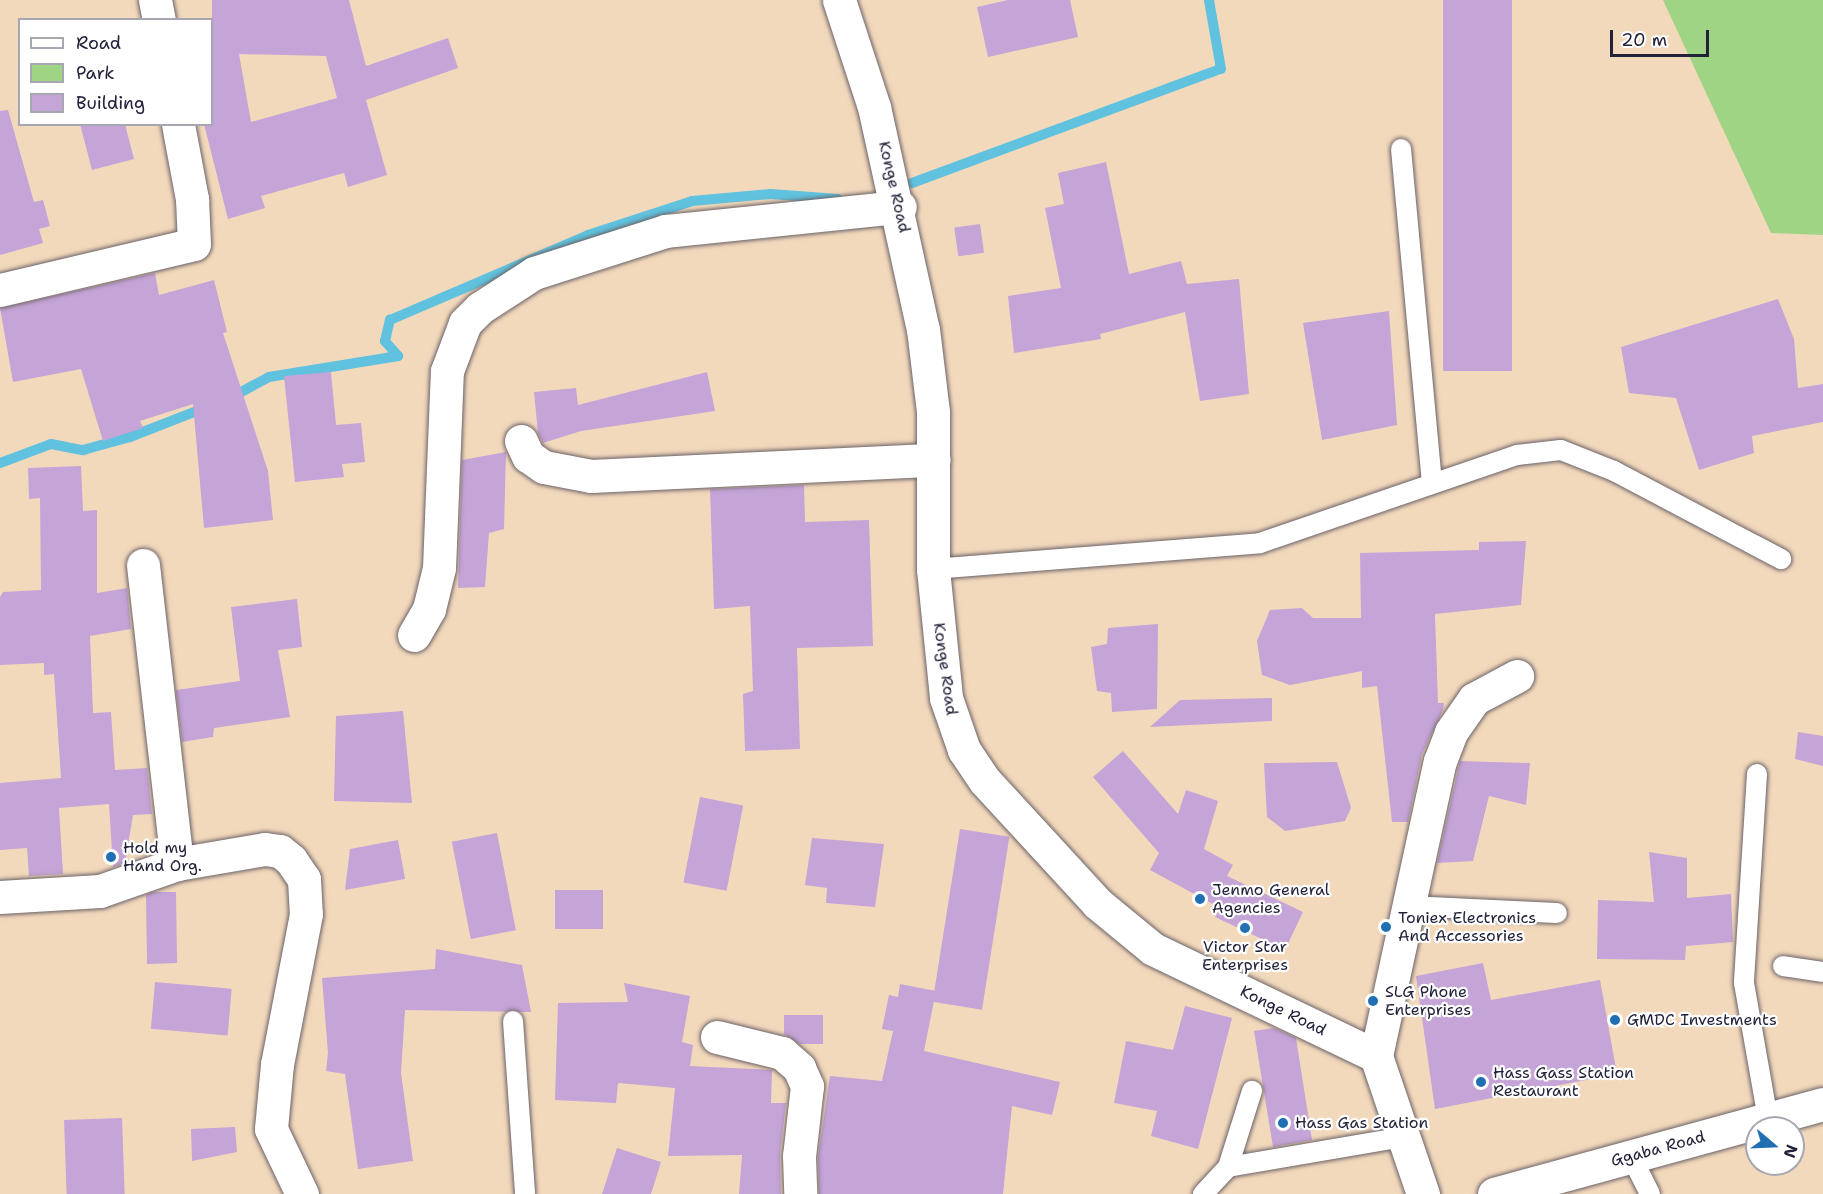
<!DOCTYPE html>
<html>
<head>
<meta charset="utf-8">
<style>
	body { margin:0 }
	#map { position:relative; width:1823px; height:1194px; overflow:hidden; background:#f3d9bc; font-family:"Shantell Sans",sans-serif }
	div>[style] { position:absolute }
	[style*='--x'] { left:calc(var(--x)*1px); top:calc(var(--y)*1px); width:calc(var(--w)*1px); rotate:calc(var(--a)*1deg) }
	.green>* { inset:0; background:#9fd485 }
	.stream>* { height:10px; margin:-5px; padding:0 5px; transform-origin:5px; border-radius:5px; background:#60c2de }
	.building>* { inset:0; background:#c5a4d7; transform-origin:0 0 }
	.roads { filter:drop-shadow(0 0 2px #6b6268) drop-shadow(0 0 2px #6b6268) }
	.service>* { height:20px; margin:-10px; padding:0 10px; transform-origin:10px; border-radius:10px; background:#fff }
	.minor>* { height:33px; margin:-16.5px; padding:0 16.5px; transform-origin:16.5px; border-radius:16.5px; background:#fff }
	.secondary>* { height:33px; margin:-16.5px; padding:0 16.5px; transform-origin:16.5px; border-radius:16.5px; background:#fff }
	.dots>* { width:16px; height:16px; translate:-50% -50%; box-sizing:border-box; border:3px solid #fff; border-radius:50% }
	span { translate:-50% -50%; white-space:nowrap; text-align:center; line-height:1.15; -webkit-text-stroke:4.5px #fff; paint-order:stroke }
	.street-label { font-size:16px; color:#22223b }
	.poi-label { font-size:16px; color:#22223b }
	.left { translate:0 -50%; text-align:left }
	.legend { position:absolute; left:18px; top:18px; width:195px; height:108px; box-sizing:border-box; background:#fff; border:2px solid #a7a7b1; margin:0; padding:8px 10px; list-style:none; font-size:18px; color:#22223b }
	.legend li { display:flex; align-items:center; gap:12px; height:30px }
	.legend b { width:30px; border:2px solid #a7a7b1 }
	.north { position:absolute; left:1745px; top:1116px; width:60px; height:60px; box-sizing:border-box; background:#fff; border:2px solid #a7a7b1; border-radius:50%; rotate:109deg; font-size:16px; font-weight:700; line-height:24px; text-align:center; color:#22223b }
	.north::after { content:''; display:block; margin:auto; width:21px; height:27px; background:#1f6fb2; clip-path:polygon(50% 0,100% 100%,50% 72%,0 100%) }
	.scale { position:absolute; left:1610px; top:30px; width:99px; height:27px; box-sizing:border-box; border:3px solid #22223b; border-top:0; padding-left:8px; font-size:18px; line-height:21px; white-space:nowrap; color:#22223b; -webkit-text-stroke:4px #fff; paint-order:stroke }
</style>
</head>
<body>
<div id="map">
	<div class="green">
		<div style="clip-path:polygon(1663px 0,1823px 0,1823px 235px,1771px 233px)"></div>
	</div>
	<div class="stream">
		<div style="--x:912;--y:183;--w:329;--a:-20.3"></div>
		<div style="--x:1221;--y:69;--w:70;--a:-99.9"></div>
		<div style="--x:398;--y:356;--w:20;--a:-131"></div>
		<div style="--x:385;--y:341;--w:22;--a:-77"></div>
		<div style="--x:390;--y:320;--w:215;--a:-23.2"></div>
		<div style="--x:588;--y:235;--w:109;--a:-18.1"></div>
		<div style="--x:692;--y:201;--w:79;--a:-5.1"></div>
		<div style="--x:771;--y:194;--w:67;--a:4.3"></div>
		<div style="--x:230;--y:398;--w:44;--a:-28.3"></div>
		<div style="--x:269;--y:377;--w:131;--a:-9.2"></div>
		<div style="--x:0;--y:463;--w:54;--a:-20.4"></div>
		<div style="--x:51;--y:444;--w:33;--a:11"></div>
		<div style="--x:83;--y:450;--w:49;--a:-15.5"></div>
		<div style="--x:130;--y:437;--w:83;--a:-21.3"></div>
	</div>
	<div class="building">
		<div style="clip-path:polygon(evenodd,212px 0,349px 0,366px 66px,448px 38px,458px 68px,366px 100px,387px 175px,348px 187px,344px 173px,261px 196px,265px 208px,228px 219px,204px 124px,212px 124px,212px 0,239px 54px,326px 56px,337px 98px,251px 122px,239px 54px)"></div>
		<div style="clip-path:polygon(1008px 0,1070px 0,1078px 37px,988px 57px,977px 7px)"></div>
		<div style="left:1443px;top:0;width:69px;height:371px"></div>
		<div style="clip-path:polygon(8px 110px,34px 202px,43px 200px,50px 226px,39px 229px,43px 243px,0 255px,0 111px)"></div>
		<div style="clip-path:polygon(80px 124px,125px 124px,134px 159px,92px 170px)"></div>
		<div style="clip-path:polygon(1106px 162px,1129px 274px,1181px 261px,1187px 284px,1239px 279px,1249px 394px,1200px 401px,1185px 312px,1100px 334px,1101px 339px,1014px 353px,1008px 296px,1061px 288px,1045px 208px,1064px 204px,1058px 173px)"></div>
		<div style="left:980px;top:224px;width:29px;height:26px;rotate:82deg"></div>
		<div style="clip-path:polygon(155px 273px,159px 295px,214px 280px,227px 332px,223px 333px,268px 471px,273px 520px,204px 528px,193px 404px,140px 421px,143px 428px,103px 441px,81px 369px,13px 382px,0 308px)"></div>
		<div style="clip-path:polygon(1778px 299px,1794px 339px,1798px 388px,1823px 384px,1823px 422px,1752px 436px,1754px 453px,1699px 470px,1676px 398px,1629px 393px,1621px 347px)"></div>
		<div style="clip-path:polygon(1389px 311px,1397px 425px,1322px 440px,1303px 323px)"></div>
		<div style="clip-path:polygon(331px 372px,336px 425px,361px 423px,365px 462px,342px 464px,344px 477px,295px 482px,284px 376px)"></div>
		<div style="clip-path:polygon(707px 372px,715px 411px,581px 431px,543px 443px,538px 433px,534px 392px,576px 388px,578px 405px)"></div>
		<div style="clip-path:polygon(506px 452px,504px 529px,489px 533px,485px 587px,458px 588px,462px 460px)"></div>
		<div style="clip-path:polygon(81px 466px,83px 511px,97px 510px,97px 593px,127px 588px,131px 629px,90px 636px,93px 713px,111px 712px,115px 770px,147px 768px,152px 814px,133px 815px,125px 863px,113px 867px,109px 804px,59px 808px,63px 874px,29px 876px,27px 848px,0 850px,0 783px,61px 778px,54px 674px,44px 675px,44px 663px,0 665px,0 597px,3px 592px,41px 590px,40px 498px,29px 499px,28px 468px)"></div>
		<div style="clip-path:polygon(804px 485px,805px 522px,869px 520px,873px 646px,797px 648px,800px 749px,745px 751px,743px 694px,753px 691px,750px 606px,714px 609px,710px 489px)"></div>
		<div style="clip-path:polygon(1526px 541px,1521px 605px,1435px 614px,1438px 703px,1444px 703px,1443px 710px,1422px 754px,1408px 822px,1392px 822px,1377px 686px,1362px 688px,1362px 671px,1290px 685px,1262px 675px,1257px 641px,1270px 610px,1302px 608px,1313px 618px,1361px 618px,1360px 553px,1479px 550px,1479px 542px)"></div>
		<div style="clip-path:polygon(297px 599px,302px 647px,278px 650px,290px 717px,214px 728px,213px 737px,182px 742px,176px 690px,240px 681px,231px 607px)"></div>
		<div style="clip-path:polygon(1158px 624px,1157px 709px,1112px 712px,1111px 693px,1097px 691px,1091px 647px,1107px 644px,1108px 628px)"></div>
		<div style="clip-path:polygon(1272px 698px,1272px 721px,1150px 727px,1180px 700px)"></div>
		<div style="clip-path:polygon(403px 711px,412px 803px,334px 801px,336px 716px)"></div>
		<div style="clip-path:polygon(1798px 732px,1823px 736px,1823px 766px,1795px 759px)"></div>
		<div style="clip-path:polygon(1123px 751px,1178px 814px,1186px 790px,1218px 801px,1204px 849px,1233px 865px,1227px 876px,1303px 912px,1285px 950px,1215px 917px,1220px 908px,1150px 870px,1159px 853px,1093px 777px)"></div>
		<div style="clip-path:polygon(1460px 761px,1530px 763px,1526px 805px,1489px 796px,1473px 861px,1437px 863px)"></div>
		<div style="clip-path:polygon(1337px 762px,1351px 808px,1345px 821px,1285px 831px,1267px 817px,1264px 763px)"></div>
		<div style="left:700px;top:797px;width:44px;height:87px;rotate:11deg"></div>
		<div style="left:960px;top:829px;width:50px;height:175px;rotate:9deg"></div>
		<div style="left:497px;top:833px;width:99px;height:46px;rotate:79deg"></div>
		<div style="clip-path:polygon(812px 838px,884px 844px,875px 907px,826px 903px,827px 888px,805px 885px)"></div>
		<div style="clip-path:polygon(398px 840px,405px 879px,345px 890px,350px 849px)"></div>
		<div style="clip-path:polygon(1649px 852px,1687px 858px,1687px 898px,1731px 894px,1733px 942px,1686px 946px,1685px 960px,1597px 959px,1598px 900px,1654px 902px)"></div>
		<div style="left:603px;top:890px;width:39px;height:48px;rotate:90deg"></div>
		<div style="clip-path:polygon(153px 892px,176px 892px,177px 963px,147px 964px,146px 895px)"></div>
		<div style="clip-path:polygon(436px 949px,522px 965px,531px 1012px,405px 1010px,401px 1073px,413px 1161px,358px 1169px,345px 1074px,326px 1071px,328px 1053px,322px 978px,435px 969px)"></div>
		<div style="clip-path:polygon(1483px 963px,1491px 1000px,1600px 980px,1617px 1074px,1435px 1109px,1416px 976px)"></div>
		<div style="left:155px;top:982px;width:77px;height:47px;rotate:5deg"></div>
		<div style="clip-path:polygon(624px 983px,690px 996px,682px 1042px,693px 1045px,690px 1066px,772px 1070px,771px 1103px,786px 1103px,780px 1154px,781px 1194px,739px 1194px,742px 1155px,668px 1156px,675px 1088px,618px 1083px,616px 1103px,555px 1100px,558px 1003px,628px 1002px)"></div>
		<div style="clip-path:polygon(900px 984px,936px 991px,924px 1051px,1060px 1082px,1052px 1115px,1012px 1106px,1003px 1194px,819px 1194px,818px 1157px,830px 1076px,882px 1081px,893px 1031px,882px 1029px,889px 995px,898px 997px)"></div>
		<div style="clip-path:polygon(1185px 1006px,1232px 1018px,1198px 1149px,1151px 1136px,1157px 1111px,1114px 1103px,1126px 1041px,1173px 1050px)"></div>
		<div style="clip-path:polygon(784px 1015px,823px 1015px,823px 1044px,800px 1044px,784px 1034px)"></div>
		<div style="clip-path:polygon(1274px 1028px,1296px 1038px,1312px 1140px,1273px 1147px,1254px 1031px)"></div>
		<div style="left:122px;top:1118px;width:76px;height:58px;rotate:88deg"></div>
		<div style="clip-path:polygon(235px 1127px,237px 1152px,192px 1161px,191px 1129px)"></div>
		<div style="clip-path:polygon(617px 1148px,661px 1162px,651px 1194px,602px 1194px)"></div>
	</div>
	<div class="roads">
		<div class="service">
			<div style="--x:1401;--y:149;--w:335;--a:84.7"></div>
			<div style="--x:933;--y:569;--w:328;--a:-4.5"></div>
			<div style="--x:1260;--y:543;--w:272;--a:-18.9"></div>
			<div style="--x:1517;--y:455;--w:44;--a:-6.5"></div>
			<div style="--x:1561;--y:450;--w:57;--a:21.6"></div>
			<div style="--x:1614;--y:471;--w:189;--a:27.8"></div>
			<div style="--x:1757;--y:774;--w:209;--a:93.6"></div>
			<div style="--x:1744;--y:983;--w:138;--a:80"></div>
			<div style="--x:1408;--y:906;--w:149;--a:2.7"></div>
			<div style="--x:1783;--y:966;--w:40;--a:8.5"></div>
			<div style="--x:513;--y:1021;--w:173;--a:86"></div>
			<div style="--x:1631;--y:1156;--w:42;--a:63.4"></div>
			<div style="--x:1228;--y:1167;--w:80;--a:-72.5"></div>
			<div style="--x:1203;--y:1194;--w:37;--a:-47"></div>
			<div style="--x:1228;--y:1167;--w:178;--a:-9.7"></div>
		</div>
		<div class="minor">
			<div style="--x:155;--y:0;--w:20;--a:79"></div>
			<div style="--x:839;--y:0;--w:113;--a:71.9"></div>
			<div style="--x:874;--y:107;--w:227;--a:77.6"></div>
			<div style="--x:923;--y:329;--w:84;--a:83.1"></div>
			<div style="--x:933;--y:412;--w:157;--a:90"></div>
			<div style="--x:933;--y:569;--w:130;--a:84.2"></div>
			<div style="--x:946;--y:698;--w:55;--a:70.9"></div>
			<div style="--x:964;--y:750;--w:37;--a:56"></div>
			<div style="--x:985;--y:781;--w:166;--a:47.4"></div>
			<div style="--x:1097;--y:903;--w:72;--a:39.4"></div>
			<div style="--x:1153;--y:949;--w:247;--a:25.6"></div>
			<div style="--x:1376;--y:1056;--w:146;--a:71.2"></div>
			<div style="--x:0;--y:290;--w:199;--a:-13.3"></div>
			<div style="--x:194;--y:244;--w:45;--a:-92.5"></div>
			<div style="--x:192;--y:199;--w:76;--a:-100.6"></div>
			<div style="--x:521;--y:441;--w:17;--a:65"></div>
			<div style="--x:528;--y:456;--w:19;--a:35"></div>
			<div style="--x:544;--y:467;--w:48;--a:10.8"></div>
			<div style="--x:591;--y:476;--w:343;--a:-2.7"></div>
			<div style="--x:143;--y:565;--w:301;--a:83.5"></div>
			<div style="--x:414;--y:635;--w:30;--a:-60"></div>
			<div style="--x:429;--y:609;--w:42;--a:-76.3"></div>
			<div style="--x:439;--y:568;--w:197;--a:-87.7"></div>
			<div style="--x:447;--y:371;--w:51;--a:-69.4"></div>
			<div style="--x:465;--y:323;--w:21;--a:-45"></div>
			<div style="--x:480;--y:308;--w:64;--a:-32.9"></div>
			<div style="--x:534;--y:273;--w:139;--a:-17.7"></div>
			<div style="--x:666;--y:231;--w:235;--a:-5.9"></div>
			<div style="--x:0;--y:897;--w:100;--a:-3.4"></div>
			<div style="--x:100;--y:891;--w:82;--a:-19.3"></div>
			<div style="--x:177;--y:864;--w:89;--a:-9.7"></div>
			<div style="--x:265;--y:849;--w:15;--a:8"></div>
			<div style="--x:280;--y:851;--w:14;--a:39"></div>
			<div style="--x:291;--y:860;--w:23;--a:56"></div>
			<div style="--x:304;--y:879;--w:35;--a:87"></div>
			<div style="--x:306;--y:914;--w:153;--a:100.9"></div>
			<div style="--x:277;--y:1064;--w:65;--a:95.3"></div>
			<div style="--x:271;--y:1129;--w:72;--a:64.5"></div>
			<div style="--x:717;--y:1037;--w:67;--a:13.8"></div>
			<div style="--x:782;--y:1053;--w:23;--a:41"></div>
			<div style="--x:799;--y:1068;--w:20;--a:66"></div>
			<div style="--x:807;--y:1086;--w:70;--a:96.5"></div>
			<div style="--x:799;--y:1156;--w:38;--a:88"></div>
			<div style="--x:1376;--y:1056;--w:302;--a:-77.8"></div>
			<div style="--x:1440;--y:761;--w:31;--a:-69"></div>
			<div style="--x:1451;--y:732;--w:40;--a:-55.1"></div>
			<div style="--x:1474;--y:699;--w:49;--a:-28.1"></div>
		</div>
		<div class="secondary">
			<div style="--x:1494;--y:1194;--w:341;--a:-15.3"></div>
		</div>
	</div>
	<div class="dots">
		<div style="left:111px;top:857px;background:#1f6fb2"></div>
		<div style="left:1200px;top:899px;background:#1f6fb2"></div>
		<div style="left:1386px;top:927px;background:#1f6fb2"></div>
		<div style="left:1245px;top:928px;background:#1f6fb2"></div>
		<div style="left:1373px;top:1001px;background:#1f6fb2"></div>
		<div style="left:1615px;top:1020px;background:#1f6fb2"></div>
		<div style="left:1481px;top:1082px;background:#1f6fb2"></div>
		<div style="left:1283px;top:1123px;background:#1f6fb2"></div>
	</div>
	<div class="street-label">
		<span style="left:894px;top:187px;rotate:77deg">Konge Road</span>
		<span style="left:945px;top:669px;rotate:82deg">Konge Road</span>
		<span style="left:1283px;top:1011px;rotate:26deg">Konge Road</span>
		<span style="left:1658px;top:1149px;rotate:-15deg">Ggaba Road</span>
	</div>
	<div class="poi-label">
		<span class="left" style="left:123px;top:857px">Hold my<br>Hand Org.</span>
		<span class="left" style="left:1212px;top:899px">Jenmo General<br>Agencies</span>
		<span class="left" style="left:1398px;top:927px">Toniex Electronics<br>And Accessories</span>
		<span style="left:1245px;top:956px">Victor Star<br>Enterprises</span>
		<span class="left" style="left:1385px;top:1001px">SLG Phone<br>Enterprises</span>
		<span class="left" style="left:1627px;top:1020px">GMDC Investments</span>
		<span class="left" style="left:1493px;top:1082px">Hass Gass Station<br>Restaurant</span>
		<span class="left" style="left:1295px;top:1123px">Hass Gas Station</span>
	</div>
	<ul class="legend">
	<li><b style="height:8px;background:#fff"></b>Road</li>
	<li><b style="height:16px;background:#9fd485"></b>Park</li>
	<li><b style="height:16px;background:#c5a4d7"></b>Building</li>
	</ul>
	<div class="north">N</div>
	<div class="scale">20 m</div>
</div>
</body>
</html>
